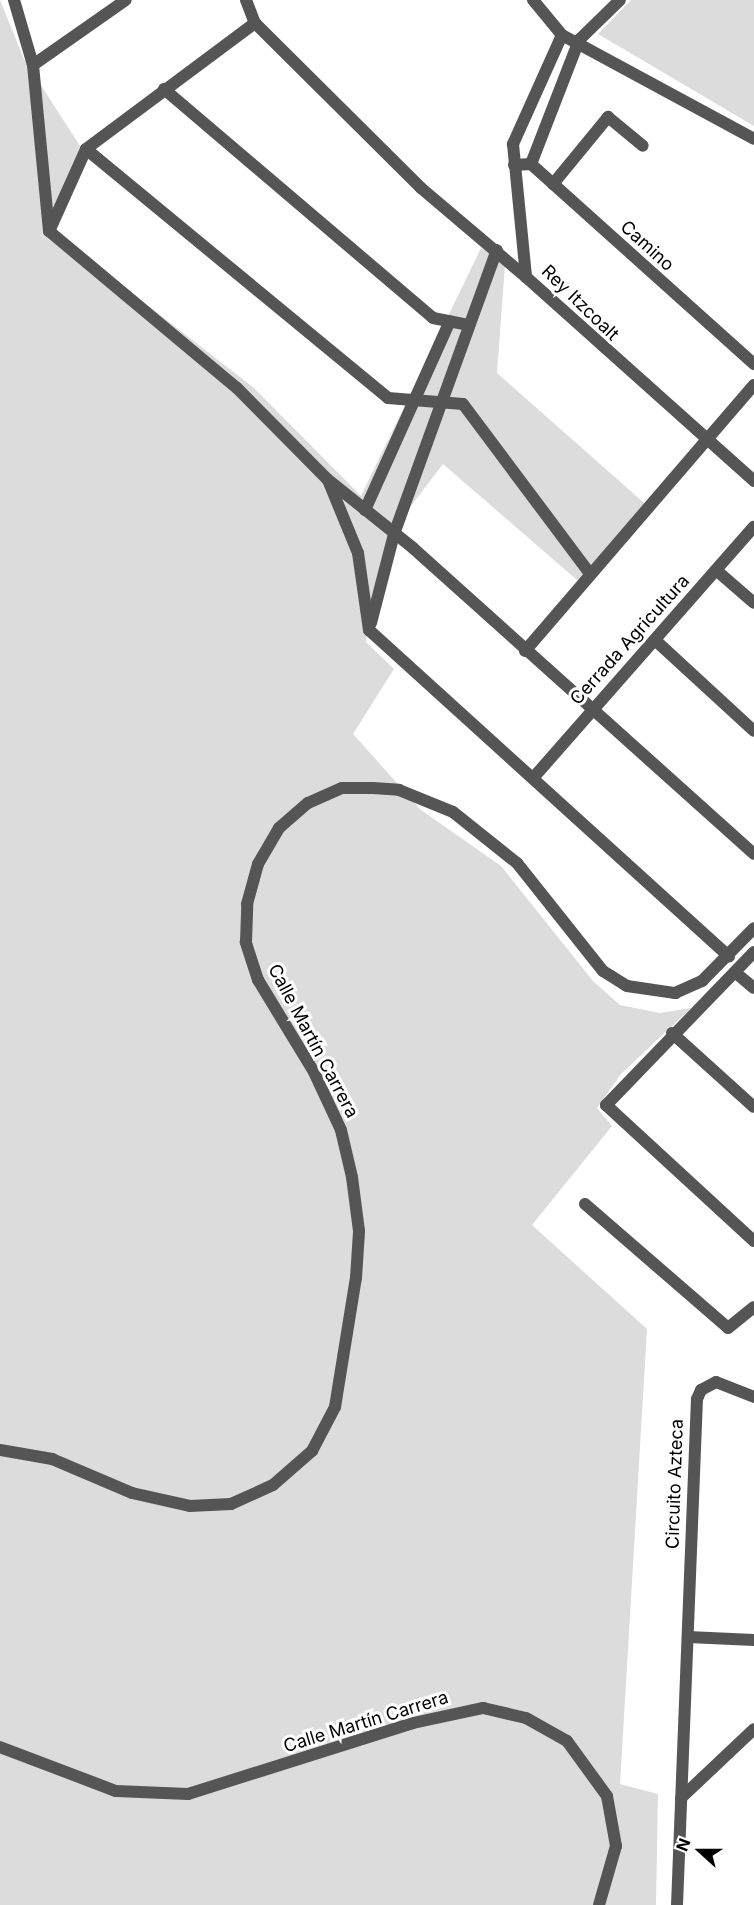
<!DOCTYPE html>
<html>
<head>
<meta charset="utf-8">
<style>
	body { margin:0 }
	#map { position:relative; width:754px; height:1905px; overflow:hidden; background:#fff; font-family:Inter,sans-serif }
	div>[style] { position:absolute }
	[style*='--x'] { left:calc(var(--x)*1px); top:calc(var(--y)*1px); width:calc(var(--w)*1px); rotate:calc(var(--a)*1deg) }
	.green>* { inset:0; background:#dcdcdc }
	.minor>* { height:12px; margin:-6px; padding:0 6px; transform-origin:6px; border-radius:6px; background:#555 }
	.tertiary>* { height:12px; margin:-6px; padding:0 6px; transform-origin:6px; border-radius:6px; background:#555 }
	span { translate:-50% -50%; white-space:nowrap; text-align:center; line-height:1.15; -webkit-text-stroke:6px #fff; paint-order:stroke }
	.street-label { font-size:18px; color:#000 }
	.north { position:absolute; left:670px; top:1821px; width:60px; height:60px; -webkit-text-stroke:4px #fff; paint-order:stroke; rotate:291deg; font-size:16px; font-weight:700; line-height:24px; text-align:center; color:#000 }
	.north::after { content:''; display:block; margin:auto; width:21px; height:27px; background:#000; clip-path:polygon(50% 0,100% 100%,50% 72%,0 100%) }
</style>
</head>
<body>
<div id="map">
	<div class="green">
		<div style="clip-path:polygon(0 0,24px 59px,82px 149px,51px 230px,254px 388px,361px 496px,481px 248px,505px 264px,497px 373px,651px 509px,584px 586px,443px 464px,394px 528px,372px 594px,366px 642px,394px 669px,353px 734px,421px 810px,501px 866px,593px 981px,620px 1005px,660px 1013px,691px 1008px,621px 1074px,597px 1108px,612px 1126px,532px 1225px,647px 1329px,620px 1784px,658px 1794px,656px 1905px,0 1905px)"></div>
		<div style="clip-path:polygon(631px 0,754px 0,754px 126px,598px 34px)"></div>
	</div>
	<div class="minor">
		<div style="--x:14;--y:0;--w:68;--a:73.7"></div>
		<div style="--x:33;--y:65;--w:167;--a:84.5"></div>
		<div style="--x:49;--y:231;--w:245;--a:39.9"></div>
		<div style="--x:237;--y:388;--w:128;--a:45.3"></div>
		<div style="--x:327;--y:479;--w:110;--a:38.7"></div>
		<div style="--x:413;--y:548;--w:458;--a:41.9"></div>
		<div style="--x:246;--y:0;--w:25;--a:69"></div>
		<div style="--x:255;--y:23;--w:234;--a:44.8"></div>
		<div style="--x:421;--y:188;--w:138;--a:40.3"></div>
		<div style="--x:562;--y:35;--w:218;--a:28.4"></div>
		<div style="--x:33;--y:65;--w:113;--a:-35"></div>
		<div style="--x:164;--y:89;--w:353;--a:40.4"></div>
		<div style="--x:433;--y:318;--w:37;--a:11"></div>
		<div style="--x:86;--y:149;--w:391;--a:39.5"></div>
		<div style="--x:388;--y:398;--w:75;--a:4.6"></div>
		<div style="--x:463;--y:404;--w:212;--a:53.2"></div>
		<div style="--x:531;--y:164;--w:133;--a:-68.8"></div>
		<div style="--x:579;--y:40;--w:57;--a:-44.3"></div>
		<div style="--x:514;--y:165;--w:17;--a:-3"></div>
		<div style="--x:531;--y:164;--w:300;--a:41.9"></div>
		<div style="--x:553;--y:184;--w:87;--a:-50.6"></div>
		<div style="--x:608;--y:117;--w:45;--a:39.6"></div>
		<div style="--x:51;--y:227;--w:85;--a:-65.8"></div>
		<div style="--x:86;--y:149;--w:211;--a:-36.7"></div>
		<div style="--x:328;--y:480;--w:79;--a:67.7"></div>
		<div style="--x:358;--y:553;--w:78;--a:81.9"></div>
		<div style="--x:369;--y:630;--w:486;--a:42.2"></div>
		<div style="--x:365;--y:510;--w:207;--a:-65.8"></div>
		<div style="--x:716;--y:570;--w:50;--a:41"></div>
		<div style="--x:371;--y:623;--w:92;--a:-75.5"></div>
		<div style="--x:394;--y:534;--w:302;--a:-70.1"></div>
		<div style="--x:655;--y:640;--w:134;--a:42.6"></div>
		<div style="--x:525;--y:651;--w:351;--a:-49.3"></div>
		<div style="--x:534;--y:777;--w:333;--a:-48.7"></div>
		<div style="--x:754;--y:952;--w:213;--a:134"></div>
		<div style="--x:606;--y:1105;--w:201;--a:42.6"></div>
		<div style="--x:736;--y:973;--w:23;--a:40"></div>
		<div style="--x:672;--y:1033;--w:110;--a:42.1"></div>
		<div style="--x:585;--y:1204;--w:189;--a:40.9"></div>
		<div style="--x:728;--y:1328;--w:33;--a:-39"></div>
		<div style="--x:688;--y:1637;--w:66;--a:2.6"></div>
		<div style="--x:681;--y:1798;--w:100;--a:-43.4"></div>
	</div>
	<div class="tertiary">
		<div style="--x:533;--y:0;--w:45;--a:50.4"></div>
		<div style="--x:562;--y:35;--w:120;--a:114.2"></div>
		<div style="--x:513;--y:144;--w:134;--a:84.4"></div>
		<div style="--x:526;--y:277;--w:306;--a:41.8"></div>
		<div style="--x:0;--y:1450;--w:53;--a:9.8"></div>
		<div style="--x:52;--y:1459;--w:87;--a:23"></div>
		<div style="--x:132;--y:1493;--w:59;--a:12.6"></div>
		<div style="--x:190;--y:1506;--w:41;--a:-2.8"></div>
		<div style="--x:231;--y:1504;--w:46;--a:-24.3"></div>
		<div style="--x:273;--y:1485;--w:52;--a:-41.1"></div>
		<div style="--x:312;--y:1451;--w:50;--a:-62.4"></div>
		<div style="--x:335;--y:1407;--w:131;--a:-80.8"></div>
		<div style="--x:356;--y:1278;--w:47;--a:-86.3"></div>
		<div style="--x:359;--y:1231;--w:54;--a:-97.4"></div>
		<div style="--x:352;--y:1177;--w:48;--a:-103.2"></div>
		<div style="--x:341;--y:1130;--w:64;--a:-115"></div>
		<div style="--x:314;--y:1072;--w:108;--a:-121.3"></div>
		<div style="--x:258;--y:980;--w:40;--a:-108"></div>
		<div style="--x:246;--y:942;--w:38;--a:-88"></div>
		<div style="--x:247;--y:904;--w:41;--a:-74.6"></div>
		<div style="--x:258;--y:864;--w:42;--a:-59.7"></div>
		<div style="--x:279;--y:828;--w:38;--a:-41"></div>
		<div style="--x:308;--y:803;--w:37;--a:-24"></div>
		<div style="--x:342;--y:788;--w:31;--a:0"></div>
		<div style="--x:373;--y:788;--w:26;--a:4"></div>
		<div style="--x:399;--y:790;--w:58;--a:22.2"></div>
		<div style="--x:453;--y:812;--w:82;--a:38.6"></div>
		<div style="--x:517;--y:863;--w:138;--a:51.5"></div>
		<div style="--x:603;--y:971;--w:28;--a:32"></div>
		<div style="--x:627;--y:986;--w:49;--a:8.3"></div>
		<div style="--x:675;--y:993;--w:30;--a:-24"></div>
		<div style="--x:702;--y:981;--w:74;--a:-45.5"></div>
		<div style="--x:0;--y:1747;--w:124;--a:20.8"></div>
		<div style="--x:116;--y:1791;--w:72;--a:2.4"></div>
		<div style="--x:188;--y:1794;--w:236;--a:-17.5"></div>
		<div style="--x:413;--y:1723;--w:72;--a:-12.1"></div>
		<div style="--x:483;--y:1708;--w:44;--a:13.1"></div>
		<div style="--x:526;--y:1718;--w:47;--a:29.3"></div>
		<div style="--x:567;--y:1741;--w:68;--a:54"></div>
		<div style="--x:607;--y:1796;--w:51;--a:79.8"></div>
		<div style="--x:616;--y:1846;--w:61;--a:106.1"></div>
		<div style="--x:677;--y:1905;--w:506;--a:-87.74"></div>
		<div style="--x:697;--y:1399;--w:10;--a:-66"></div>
		<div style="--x:701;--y:1390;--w:17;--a:-28"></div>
		<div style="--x:716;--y:1382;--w:41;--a:21.5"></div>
	</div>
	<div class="street-label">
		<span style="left:647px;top:246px;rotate:42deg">Camino</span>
		<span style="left:580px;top:303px;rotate:44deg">Rey Itzcoalt</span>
		<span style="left:630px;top:640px;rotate:-48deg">Cerrada Agricultura</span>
		<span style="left:313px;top:1041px;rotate:62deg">Calle Martín Carrera</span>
		<span style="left:675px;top:1484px;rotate:-88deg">Circuito Azteca</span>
		<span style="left:366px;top:1722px;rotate:-17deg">Calle Martín Carrera</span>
	</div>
	<div class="north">N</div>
</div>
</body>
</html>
